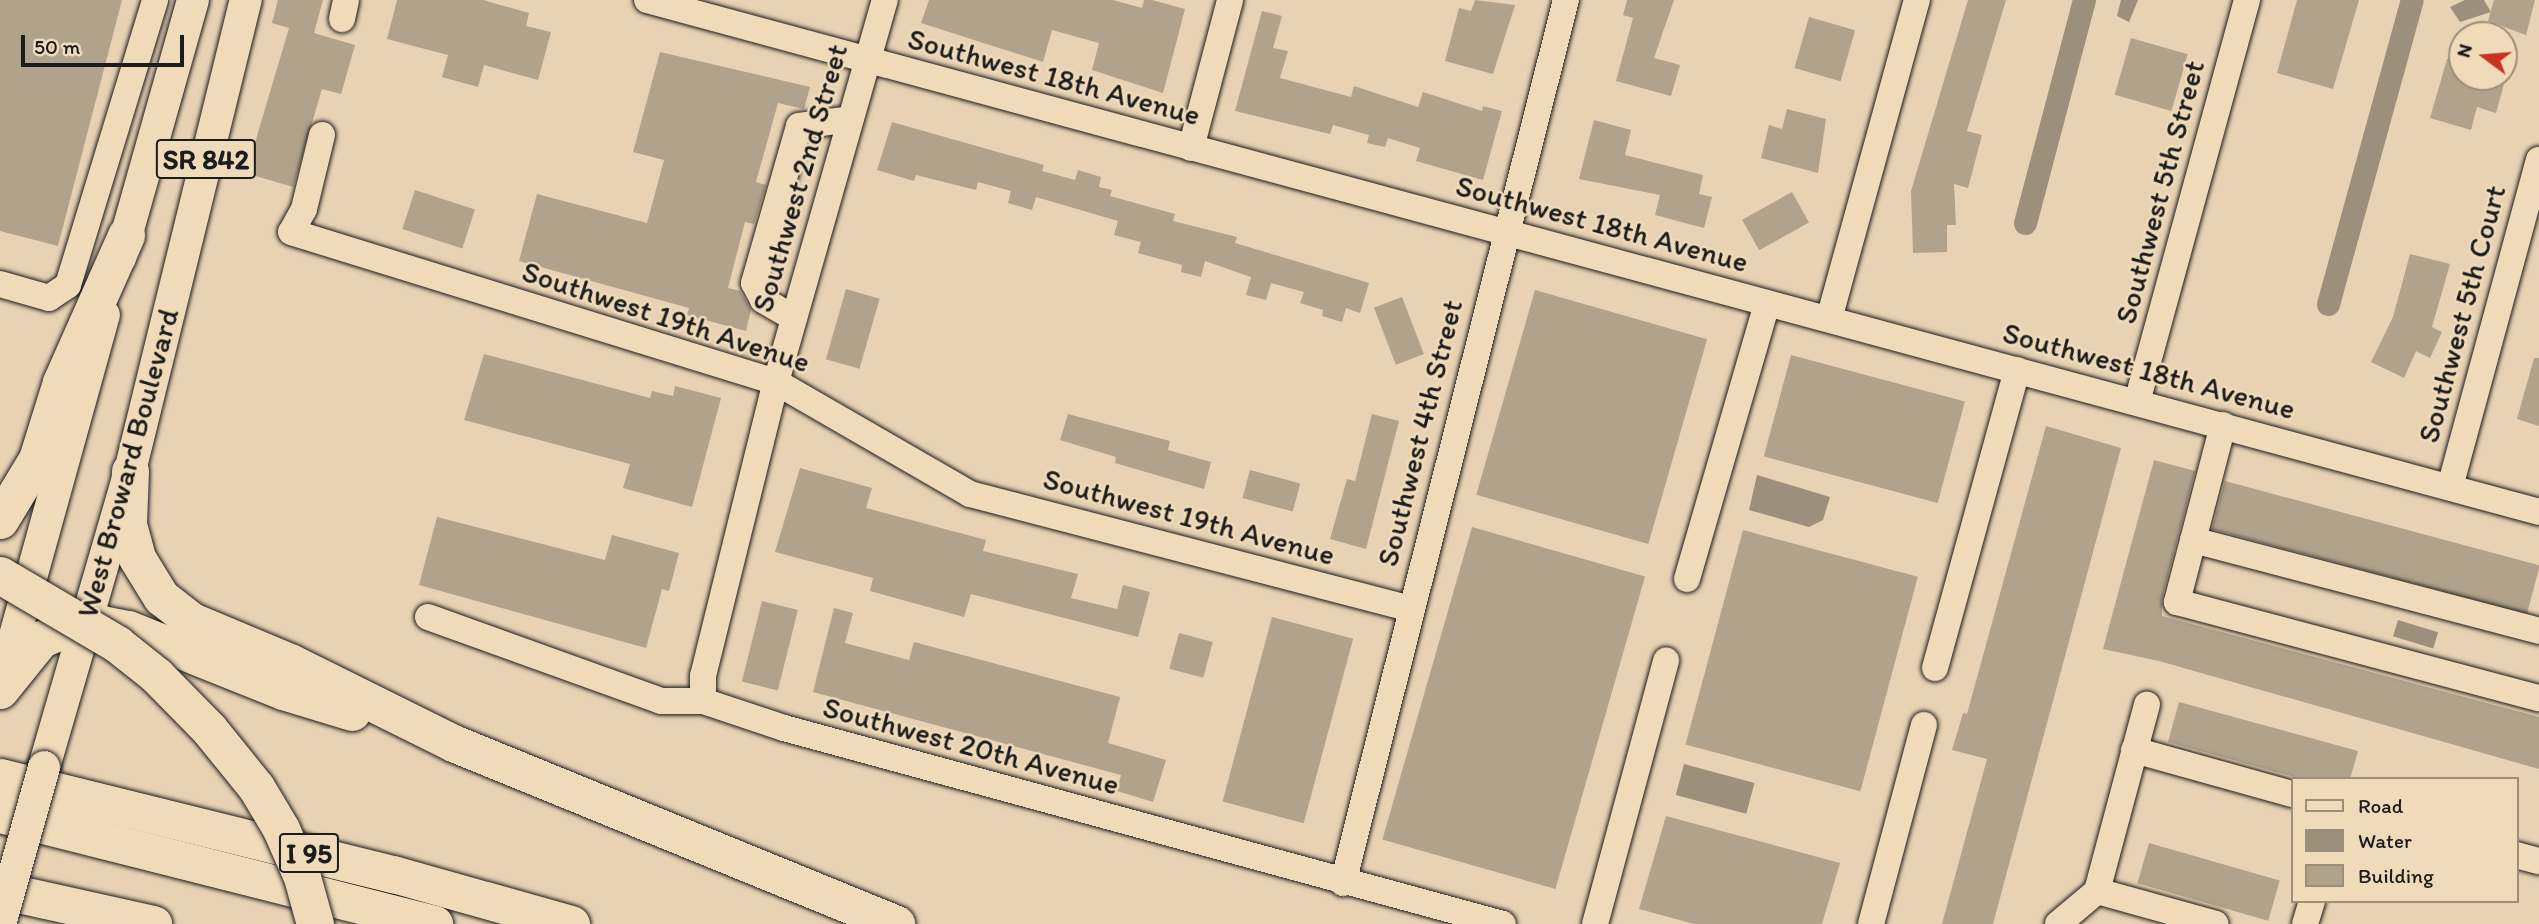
<!DOCTYPE html>
<html>
<head>
<meta charset="utf-8">
<style>
	body { margin:0 }
	#map { position:relative; width:2539px; height:924px; overflow:hidden; background:#e7d2b3; font-family:Itim,sans-serif }
	div>[style] { position:absolute }
	[style*='--x'] { left:calc(var(--x)*1px); top:calc(var(--y)*1px); width:calc(var(--w)*1px); rotate:calc(var(--a)*1deg) }
	.water>* { inset:0; background:#9c8f7b; transform-origin:0 0 }
	.canal>* { height:23px; margin:-11.5px; padding:0 11.5px; transform-origin:11.5px; border-radius:11.5px; background:#9c8f7b }
	.building>* { inset:0; background:#b1a28b; transform-origin:0 0 }
	.roads { filter:drop-shadow(0 0 2px #1c1c1c) drop-shadow(0 0 2px #1c1c1c) }
	.minor>* { height:26px; margin:-13px; padding:0 13px; transform-origin:13px; border-radius:13px; background:#efdab9 }
	.major>* { height:32px; margin:-16px; padding:0 16px; transform-origin:16px; border-radius:16px; background:#efdab9 }
	.highway>* { height:37px; margin:-18.5px; padding:0 18.5px; transform-origin:18.5px; border-radius:18.5px; background:#efdab9 }
	.bridges { filter:drop-shadow(0 0 2px #1c1c1c) drop-shadow(0 0 2px #1c1c1c) }
	.major-bridge>* { height:32px; margin:-16px; padding:0 16px; transform-origin:16px; border-radius:16px; background:#efdab9 }
	.highway-bridge>* { height:37px; margin:-18.5px; padding:0 18.5px; transform-origin:18.5px; border-radius:18.5px; background:#efdab9 }
	span { translate:-50% -50%; white-space:nowrap; text-align:center; line-height:1.15; -webkit-text-stroke:5px #efdab9; paint-order:stroke }
	.shield-label span { padding:2px 5px; background:#efdab9; border:2px solid; border-radius:5px; -webkit-text-stroke-width:0 }
	.shield-label { font-size:28px; color:#1c1c1c; font-weight:700 }
	.street-label { font-size:30px; color:#1c1c1c }
	.legend { position:absolute; left:2291px; top:777px; width:228px; height:126px; box-sizing:border-box; background:#efdab9; border:2px solid #9b8e7a; margin:0; padding:9px 12px; list-style:none; font-size:21px; color:#1c1c1c }
	.legend li { display:flex; align-items:center; gap:14px; height:35px }
	.legend b { width:35px; border:2px solid #9b8e7a }
	.north { position:absolute; left:2448px; top:21px; width:70px; height:70px; box-sizing:border-box; background:#efdab9; border:2px solid #9b8e7a; border-radius:50%; rotate:286deg; font-size:19px; font-weight:700; line-height:28px; text-align:center; color:#1c1c1c }
	.north::after { content:''; display:block; margin:auto; width:24px; height:32px; background:#c8321e; clip-path:polygon(50% 0,100% 100%,50% 72%,0 100%) }
	.scale { position:absolute; left:21px; top:35px; width:163px; height:32px; box-sizing:border-box; border:4px solid #1c1c1c; border-top:0; padding-left:9px; font-size:21px; line-height:24px; white-space:nowrap; color:#1c1c1c; -webkit-text-stroke:5px #efdab9; paint-order:stroke }
</style>
</head>
<body>
<div id="map">
	<div class="water">
		<div style="clip-path:polygon(2121px 0,2138px 0,2129px 22px,2117px 16px)"></div>
		<div style="clip-path:polygon(2465px 0,2484px 0,2491px 12px,2460px 22px,2450px 7px)"></div>
		<div style="clip-path:polygon(1757px 475px,1830px 497px,1823px 520px,1809px 527px,1749px 510px)"></div>
		<div style="left:2398px;top:620px;width:42px;height:17px;rotate:17deg"></div>
		<div style="left:1684px;top:764px;width:73px;height:32px;rotate:15deg"></div>
	</div>
	<div class="canal">
		<div style="--x:2025;--y:223;--w:231;--a:-75.2"></div>
		<div style="--x:2328;--y:304;--w:315;--a:-74.6"></div>
	</div>
	<div class="building">
		<div style="clip-path:polygon(0 0,122px 0,58px 246px,0 231px)"></div>
		<div style="clip-path:polygon(278px 0,323px 0,314px 33px,355px 45px,341px 94px,322px 89px,293px 187px,246px 173px,289px 28px,272px 23px)"></div>
		<div style="clip-path:polygon(397px 0,483px 0,529px 13px,526px 26px,551px 32px,538px 80px,484px 65px,478px 87px,442px 77px,448px 55px,387px 39px)"></div>
		<div style="clip-path:polygon(929px 0,1113px 0,1142px 8px,1144px 0,1152px 0,1185px 9px,1163px 93px,1092px 70px,1099px 43px,1052px 30px,1043px 62px,921px 23px)"></div>
		<div style="clip-path:polygon(1475px 0,1515px 5px,1493px 74px,1445px 61px,1459px 8px,1471px 11px)"></div>
		<div style="clip-path:polygon(1627px 0,1674px 0,1654px 58px,1680px 65px,1671px 96px,1616px 81px,1633px 18px,1623px 15px)"></div>
		<div style="clip-path:polygon(1968px 0,2006px 0,1967px 131px,1982px 135px,1968px 188px,1954px 184px,1956px 225px,1947px 225px,1947px 252px,1913px 253px,1911px 191px)"></div>
		<div style="clip-path:polygon(2297px 0,2359px 0,2333px 89px,2277px 73px)"></div>
		<div style="clip-path:polygon(2494px 0,2535px 0,2526px 35px,2488px 21px)"></div>
		<div style="clip-path:polygon(1262px 11px,1282px 16px,1273px 48px,1288px 51px,1280px 78px,1351px 97px,1354px 86px,1418px 107px,1423px 92px,1482px 111px,1483px 106px,1502px 111px,1483px 180px,1416px 161px,1420px 148px,1388px 138px,1385px 147px,1367px 143px,1369px 135px,1333px 125px,1330px 134px,1235px 111px)"></div>
		<div style="left:1809px;top:17px;width:48px;height:53px;rotate:16deg"></div>
		<div style="left:2131px;top:38px;width:59px;height:59px;rotate:16deg"></div>
		<div style="clip-path:polygon(660px 52px,810px 87px,804px 109px,778px 103px,756px 182px,766px 185px,754px 224px,745px 222px,728px 288px,740px 291px,751px 310px,746px 331px,687px 315px,689px 308px,519px 261px,537px 194px,647px 223px,664px 160px,633px 152px)"></div>
		<div style="clip-path:polygon(2447px 59px,2462px 63px,2462px 77px,2506px 77px,2496px 113px,2477px 107px,2471px 130px,2430px 118px)"></div>
		<div style="clip-path:polygon(1787px 109px,1826px 119px,1818px 173px,1761px 158px,1769px 125px,1782px 129px)"></div>
		<div style="clip-path:polygon(1594px 120px,1631px 130px,1625px 155px,1703px 175px,1699px 194px,1712px 197px,1704px 228px,1655px 215px,1660px 195px,1579px 179px)"></div>
		<div style="clip-path:polygon(892px 122px,1044px 165px,1042px 171px,1075px 180px,1078px 170px,1101px 177px,1099px 187px,1112px 190px,1110px 196px,1175px 214px,1173px 221px,1237px 237px,1235px 243px,1369px 283px,1360px 313px,1346px 308px,1342px 322px,1322px 316px,1323px 310px,1300px 303px,1304px 292px,1271px 283px,1266px 300px,1246px 295px,1251px 277px,1205px 261px,1201px 277px,1181px 272px,1182px 265px,1138px 253px,1141px 242px,1114px 235px,1118px 221px,1036px 197px,1032px 210px,1008px 203px,1011px 191px,978px 182px,976px 190px,916px 175px,914px 181px,877px 170px)"></div>
		<div style="left:415px;top:190px;width:63px;height:41px;rotate:18deg"></div>
		<div style="left:1792px;top:192px;width:35px;height:57px;rotate:61deg"></div>
		<div style="clip-path:polygon(2410px 254px,2450px 264px,2432px 327px,2442px 332px,2430px 358px,2416px 351px,2404px 378px,2371px 362px,2393px 317px)"></div>
		<div style="left:846px;top:289px;width:35px;height:73px;rotate:16deg"></div>
		<div style="left:1535px;top:290px;width:179px;height:213px;rotate:16deg"></div>
		<div style="left:1402px;top:297px;width:61px;height:30px;rotate:69deg"></div>
		<div style="clip-path:polygon(484px 354px,650px 398px,652px 391px,673px 396px,675px 386px,721px 398px,692px 507px,623px 488px,630px 464px,464px 420px)"></div>
		<div style="left:1791px;top:355px;width:180px;height:105px;rotate:15deg"></div>
		<div style="clip-path:polygon(2534px 358px,2539px 358px,2539px 426px,2517px 419px)"></div>
		<div style="clip-path:polygon(1068px 414px,1170px 441px,1168px 450px,1211px 462px,1204px 489px,1115px 463px,1116px 457px,1060px 440px)"></div>
		<div style="clip-path:polygon(1372px 414px,1399px 421px,1366px 549px,1330px 539px,1347px 479px,1355px 481px)"></div>
		<div style="clip-path:polygon(2046px 426px,2121px 448px,1993px 924px,1942px 924px,1987px 759px,1952px 750px,1963px 713px,1967px 714px)"></div>
		<div style="clip-path:polygon(2154px 460px,2195px 471px,2162px 598px,2162px 616px,2539px 717px,2539px 769px,2159px 661px,2103px 649px)"></div>
		<div style="clip-path:polygon(800px 468px,872px 488px,866px 508px,986px 540px,983px 551px,1078px 574px,1071px 598px,1117px 609px,1123px 585px,1150px 592px,1138px 637px,971px 594px,964px 617px,870px 591px,873px 578px,775px 552px)"></div>
		<div style="left:1250px;top:470px;width:52px;height:29px;rotate:15deg"></div>
		<div style="left:2225px;top:481px;width:326px;height:50px;rotate:15deg"></div>
		<div style="clip-path:polygon(437px 517px,605px 560px,612px 535px,679px 553px,669px 591px,662px 589px,646px 648px,419px 585px)"></div>
		<div style="left:1472px;top:527px;width:180px;height:325px;rotate:16deg"></div>
		<div style="left:1743px;top:530px;width:181px;height:222px;rotate:15deg"></div>
		<div style="left:762px;top:601px;width:37px;height:83px;rotate:14deg"></div>
		<div style="clip-path:polygon(834px 608px,853px 613px,845px 643px,909px 660px,914px 642px,1120px 697px,1108px 743px,1166px 760px,1153px 802px,1117px 791px,1121px 775px,813px 692px)"></div>
		<div style="left:1272px;top:617px;width:84px;height:191px;rotate:15deg"></div>
		<div style="left:1179px;top:633px;width:35px;height:37px;rotate:15deg"></div>
		<div style="clip-path:polygon(2179px 702px,2358px 751px,2350px 779px,2302px 779px,2168px 742px)"></div>
		<div style="clip-path:polygon(1666px 816px,1840px 863px,1822px 924px,1694px 924px,1639px 909px)"></div>
		<div style="left:2149px;top:843px;width:136px;height:42px;rotate:16deg"></div>
	</div>
	<div class="roads">
		<div class="minor">
			<div style="--x:647;--y:0;--w:1960;--a:15.14"></div>
			<div style="--x:342;--y:19;--w:19;--a:-78"></div>
			<div style="--x:322;--y:135;--w:76;--a:103.7"></div>
			<div style="--x:304;--y:209;--w:26;--a:119"></div>
			<div style="--x:291;--y:232;--w:508;--a:17.19"></div>
			<div style="--x:776;--y:382;--w:224;--a:30"></div>
			<div style="--x:970;--y:494;--w:455;--a:14.6"></div>
			<div style="--x:1191;--y:148;--w:153;--a:-75.2"></div>
			<div style="--x:0;--y:284;--w:51;--a:15.9"></div>
			<div style="--x:49;--y:298;--w:23;--a:-34"></div>
			<div style="--x:68;--y:285;--w:298;--a:-73"></div>
			<div style="--x:794;--y:318;--w:36;--a:-150"></div>
			<div style="--x:763;--y:300;--w:19;--a:-118"></div>
			<div style="--x:754;--y:283;--w:163;--a:-74"></div>
			<div style="--x:799;--y:126;--w:52;--a:-7.7"></div>
			<div style="--x:1829;--y:319;--w:331;--a:-74.6"></div>
			<div style="--x:2137;--y:402;--w:417;--a:-74.7"></div>
			<div style="--x:2223;--y:425;--w:183;--a:104.6"></div>
			<div style="--x:2177;--y:602;--w:375;--a:14.9"></div>
			<div style="--x:2450;--y:487;--w:339;--a:-74.8"></div>
			<div style="--x:2193;--y:540;--w:358;--a:14.7"></div>
			<div style="--x:1687;--y:579;--w:287;--a:-73.8"></div>
			<div style="--x:428;--y:617;--w:248;--a:19.8"></div>
			<div style="--x:661;--y:701;--w:42;--a:0"></div>
			<div style="--x:703;--y:701;--w:85;--a:18.4"></div>
			<div style="--x:784;--y:728;--w:745;--a:15.25"></div>
			<div style="--x:1935;--y:668;--w:309;--a:-74.6"></div>
			<div style="--x:703;--y:701;--w:25;--a:-90"></div>
			<div style="--x:703;--y:676;--w:303;--a:-76.1"></div>
			<div style="--x:776;--y:382;--w:397;--a:-74.1"></div>
			<div style="--x:2134;--y:750;--w:164;--a:15.6"></div>
			<div style="--x:2516;--y:855;--w:24;--a:15"></div>
			<div style="--x:1343;--y:883;--w:911;--a:-75.83"></div>
			<div style="--x:2097;--y:891;--w:193;--a:-75"></div>
			<div style="--x:1595;--y:924;--w:273;--a:-74.9"></div>
			<div style="--x:1871;--y:924;--w:206;--a:-75.1"></div>
			<div style="--x:2058;--y:924;--w:51;--a:-40.2"></div>
			<div style="--x:2097;--y:891;--w:123;--a:15.5"></div>
			<div style="--x:2305;--y:924;--w:24;--a:-73"></div>
		</div>
		<div class="major">
			<div style="--x:120;--y:258;--w:268;--a:-74.2"></div>
			<div style="--x:1;--y:686;--w:385;--a:-74.5"></div>
			<div style="--x:44;--y:767;--w:308;--a:-73.8"></div>
			<div style="--x:130;--y:471;--w:485;--a:-76.2"></div>
		</div>
		<div class="highway">
			<div style="--x:130;--y:471;--w:53;--a:92.2"></div>
			<div style="--x:128;--y:524;--w:35;--a:75"></div>
			<div style="--x:137;--y:558;--w:46;--a:58.4"></div>
			<div style="--x:161;--y:597;--w:39;--a:38"></div>
			<div style="--x:192;--y:621;--w:108;--a:22.8"></div>
			<div style="--x:292;--y:663;--w:180;--a:26.4"></div>
			<div style="--x:453;--y:743;--w:479;--a:22.2"></div>
			<div style="--x:0;--y:520;--w:71;--a:-58.8"></div>
			<div style="--x:37;--y:459;--w:81;--a:-72.7"></div>
			<div style="--x:61;--y:382;--w:161;--a:-66.1"></div>
			<div style="--x:0;--y:690;--w:65;--a:-51.2"></div>
			<div style="--x:41;--y:639;--w:48;--a:-21.8"></div>
			<div style="--x:86;--y:621;--w:43;--a:10.8"></div>
			<div style="--x:128;--y:629;--w:167;--a:21.8"></div>
			<div style="--x:283;--y:691;--w:72;--a:16.9"></div>
			<div style="--x:0;--y:777;--w:405;--a:13.9"></div>
			<div style="--x:393;--y:874;--w:185;--a:15.7"></div>
			<div style="--x:0;--y:814;--w:448;--a:14.2"></div>
			<div style="--x:0;--y:890;--w:157;--a:12.5"></div>
		</div>
	</div>
	<div class="bridges">
		<div class="major-bridge">
			<div style="--x:0;--y:924;--w:163;--a:-74.3"></div>
		</div>
		<div class="highway-bridge">
			<div style="--x:0;--y:575;--w:136;--a:30.5"></div>
			<div style="--x:117;--y:644;--w:50;--a:38.5"></div>
			<div style="--x:156;--y:675;--w:76;--a:45.5"></div>
			<div style="--x:209;--y:729;--w:75;--a:51"></div>
			<div style="--x:256;--y:787;--w:49;--a:59.2"></div>
			<div style="--x:281;--y:829;--w:52;--a:66.4"></div>
			<div style="--x:302;--y:877;--w:49;--a:74.5"></div>
		</div>
	</div>
	<div class="shield-label">
		<span style="left:206px;top:159px">SR 842</span>
		<span style="left:309px;top:853px">I 95</span>
	</div>
	<div class="street-label">
		<span style="left:1054px;top:77px;rotate:15deg">Southwest 18th Avenue</span>
		<span style="left:800px;top:178px;rotate:-74deg">Southwest 2nd Street</span>
		<span style="left:2160px;top:192px;rotate:-75deg">Southwest 5th Street</span>
		<span style="left:1602px;top:224px;rotate:15deg">Southwest 18th Avenue</span>
		<span style="left:2462px;top:314px;rotate:-75deg">Southwest 5th Court</span>
		<span style="left:666px;top:317px;rotate:18deg">Southwest 19th Avenue</span>
		<span style="left:2149px;top:371px;rotate:15deg">Southwest 18th Avenue</span>
		<span style="left:1420px;top:433px;rotate:-76deg">Southwest 4th Street</span>
		<span style="left:128px;top:463px;rotate:-75deg">West Broward Boulevard</span>
		<span style="left:1189px;top:517px;rotate:15deg">Southwest 19th Avenue</span>
		<span style="left:971px;top:746px;rotate:15deg">Southwest 20th Avenue</span>
	</div>
	<ul class="legend">
	<li><b style="height:9px;background:#efdab9"></b>Road</li>
	<li><b style="height:19px;background:#9c8f7b"></b>Water</li>
	<li><b style="height:19px;background:#b1a28b"></b>Building</li>
	</ul>
	<div class="north">N</div>
	<div class="scale">50 m</div>
</div>
</body>
</html>
